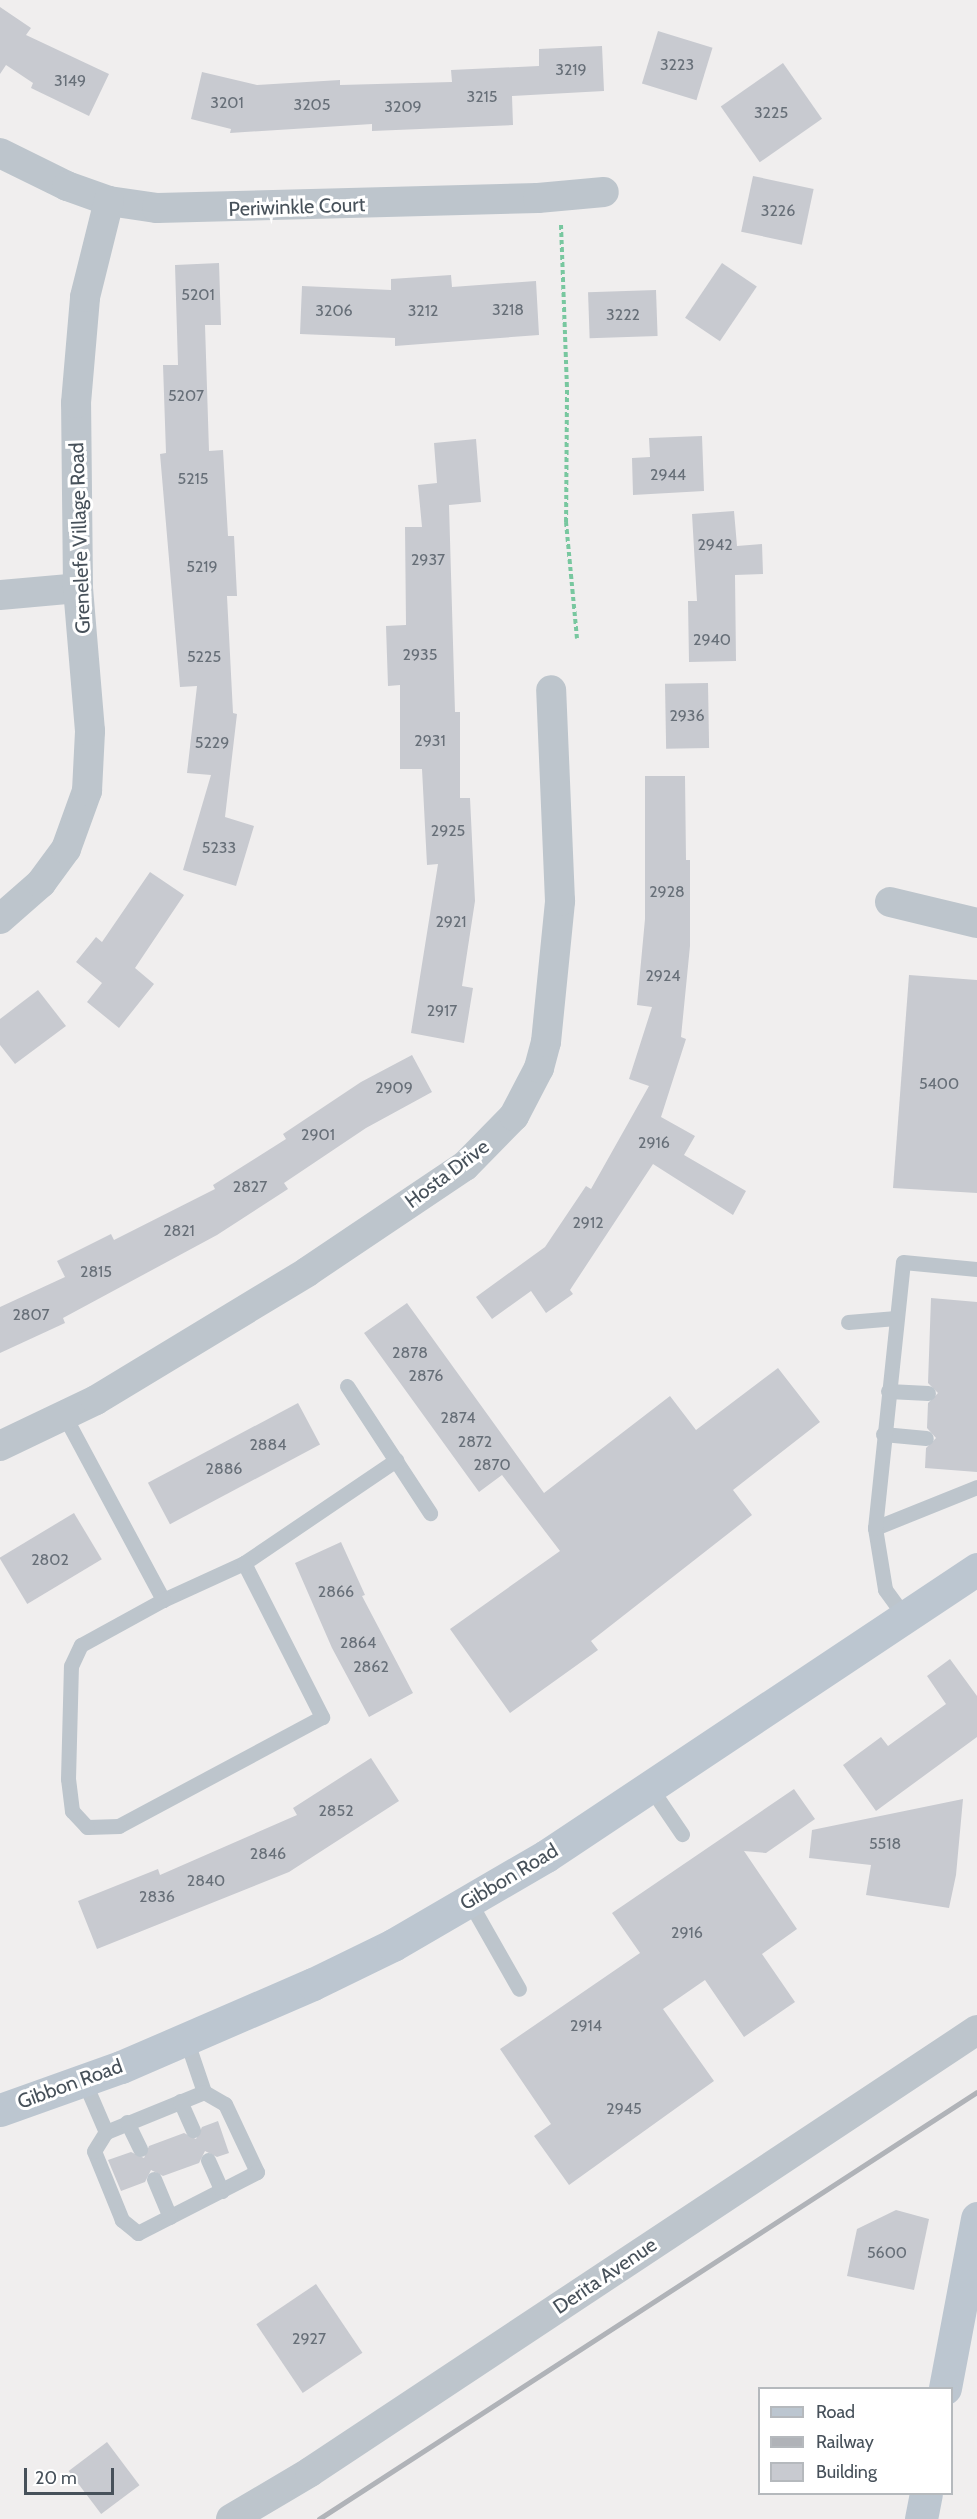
<!DOCTYPE html>
<html>
<head>
<meta charset="utf-8">
<style>
	body { margin:0 }
	#map { position:relative; width:977px; height:2519px; overflow:hidden; background:#f0eeee; font-family:Cabin,sans-serif }
	div>[style] { position:absolute }
	[style*='--x'] { left:calc(var(--x)*1px); top:calc(var(--y)*1px); width:calc(var(--w)*1px); rotate:calc(var(--a)*1deg) }
	.building>* { inset:0; background:#c8cad0; transform-origin:0 0 }
	.path>* { height:4px; margin-top:-2px; transform-origin:0; background:repeating-linear-gradient(90deg,#78c79f 0 4.5px,transparent 0 7.5px) }
	.service>* { height:15px; margin:-7.5px; padding:0 7.5px; transform-origin:7.5px; border-radius:7.5px; background:#bdc5cc }
	.minor>* { height:30px; margin:-15px; padding:0 15px; transform-origin:15px; border-radius:15px; background:#bdc5cc }
	.secondary>* { height:33px; margin:-16.5px; padding:0 16.5px; transform-origin:16.5px; border-radius:16.5px; background:#bcc6d0 }
	.rail>* { height:4.5px; margin:-2.25px; padding:0 2.25px; transform-origin:2.25px; border-radius:2.25px; background:#b0b3b8 }
	span { translate:-50% -50%; white-space:nowrap; text-align:center; line-height:1.15; -webkit-text-stroke:6px #fff; paint-order:stroke }
	.number-label { font-size:16px; color:#676f78 }
	.number-label span { -webkit-text-stroke-width:0 }
	.street-label { font-size:20px; color:#47515a }
	.legend { position:absolute; left:758px; top:2387px; width:195px; height:108px; box-sizing:border-box; background:#fff; border:2px solid #b5b9bd; margin:0; padding:8px 10px; list-style:none; font-size:18px; color:#47515a }
	.legend li { display:flex; align-items:center; gap:12px; height:30px }
	.legend b { width:30px; border:2px solid #b5b9bd }
	.scale { position:absolute; left:24px; top:2468px; width:90px; height:27px; box-sizing:border-box; border:3px solid #47515a; border-top:0; padding-left:8px; font-size:18px; line-height:21px; white-space:nowrap; color:#47515a; -webkit-text-stroke:4px #fff; paint-order:stroke }
</style>
</head>
<body>
<div id="map">
	<div class="building">
		<div style="clip-path:polygon(0 7px,31px 28px,26px 35px,109px 74px,89px 116px,31px 88px,33px 83px,6px 65px,0 74px)"></div>
		<div style="left:658px;top:31px;width:57px;height:55px;rotate:17deg"></div>
		<div style="clip-path:polygon(602px 46px,604px 91px,512px 96px,513px 125px,372px 131px,372px 124px,230px 133px,231px 129px,191px 119px,202px 72px,257px 85px,340px 80px,340px 85px,452px 82px,451px 70px,539px 66px,539px 49px)"></div>
		<div style="left:783px;top:63px;width:68px;height:76px;rotate:55deg"></div>
		<div style="left:753px;top:176px;width:62px;height:57px;rotate:12deg"></div>
		<div style="clip-path:polygon(219px 263px,221px 325px,205px 325px,209px 451px,223px 450px,228px 536px,234px 536px,237px 596px,227px 596px,233px 713px,237px 714px,225px 817px,254px 826px,236px 886px,183px 870px,211px 775px,187px 773px,197px 686px,180px 687px,160px 454px,166px 453px,163px 365px,178px 365px,175px 265px)"></div>
		<div style="left:722px;top:263px;width:42px;height:66px;rotate:34deg"></div>
		<div style="clip-path:polygon(451px 275px,452px 287px,536px 281px,539px 335px,395px 346px,395px 338px,300px 334px,302px 286px,391px 290px,391px 279px)"></div>
		<div style="left:656px;top:290px;width:46px;height:68px;rotate:88deg"></div>
		<div style="clip-path:polygon(702px 436px,704px 491px,633px 495px,632px 458px,650px 457px,649px 438px)"></div>
		<div style="clip-path:polygon(476px 439px,481px 502px,449px 505px,455px 712px,460px 712px,460px 798px,470px 798px,475px 901px,462px 986px,473px 988px,464px 1043px,411px 1033px,438px 864px,427px 865px,422px 769px,400px 769px,400px 685px,388px 686px,386px 626px,406px 625px,405px 527px,422px 527px,418px 485px,437px 483px,434px 443px)"></div>
		<div style="clip-path:polygon(734px 511px,737px 546px,762px 544px,763px 574px,735px 575px,736px 661px,689px 662px,688px 601px,697px 601px,692px 514px)"></div>
		<div style="left:708px;top:683px;width:65px;height:43px;rotate:89deg"></div>
		<div style="clip-path:polygon(645px 776px,685px 776px,686px 860px,690px 860px,690px 946px,681px 1037px,686px 1039px,661px 1117px,695px 1136px,684px 1155px,746px 1191px,733px 1215px,653px 1164px,570px 1290px,573px 1294px,546px 1313px,531px 1291px,492px 1319px,476px 1297px,545px 1247px,586px 1186px,591px 1189px,649px 1086px,629px 1079px,652px 1007px,637px 1005px,645px 919px)"></div>
		<div style="clip-path:polygon(150px 872px,184px 895px,135px 968px,154px 984px,119px 1028px,87px 1002px,102px 983px,76px 962px,96px 937px,102px 942px)"></div>
		<div style="clip-path:polygon(909px 975px,977px 980px,977px 1193px,893px 1188px)"></div>
		<div style="clip-path:polygon(38px 990px,66px 1026px,15px 1064px,0 1045px,0 1019px)"></div>
		<div style="clip-path:polygon(412px 1055px,432px 1092px,366px 1128px,284px 1183px,288px 1189px,217px 1235px,63px 1318px,65px 1323px,0 1353px,0 1307px,65px 1277px,57px 1261px,111px 1234px,114px 1240px,215px 1189px,213px 1185px,286px 1139px,283px 1134px,361px 1082px)"></div>
		<div style="clip-path:polygon(931px 1298px,977px 1302px,977px 1472px,925px 1468px,926px 1448px,936px 1438px,927px 1428px,928px 1403px,938px 1393px,928px 1383px)"></div>
		<div style="clip-path:polygon(407px 1303px,544px 1493px,670px 1396px,696px 1430px,778px 1368px,820px 1422px,733px 1490px,752px 1515px,591px 1641px,598px 1650px,510px 1713px,450px 1629px,560px 1551px,502px 1475px,479px 1492px,364px 1333px)"></div>
		<div style="left:298px;top:1403px;width:47px;height:170px;rotate:62deg"></div>
		<div style="left:74px;top:1513px;width:54px;height:87px;rotate:59deg"></div>
		<div style="clip-path:polygon(341px 1542px,365px 1595px,362px 1596px,413px 1693px,369px 1717px,332px 1648px,295px 1563px)"></div>
		<div style="clip-path:polygon(950px 1659px,977px 1696px,977px 1737px,876px 1811px,843px 1765px,881px 1737px,888px 1746px,946px 1704px,927px 1676px)"></div>
		<div style="clip-path:polygon(371px 1758px,399px 1801px,289px 1872px,97px 1949px,78px 1901px,158px 1869px,160px 1875px,297px 1815px,293px 1808px)"></div>
		<div style="clip-path:polygon(794px 1789px,815px 1819px,766px 1853px,744px 1851px,797px 1929px,762px 1954px,795px 2002px,744px 2037px,705px 1980px,663px 2009px,714px 2081px,569px 2185px,534px 2136px,551px 2124px,500px 2049px,640px 1953px,612px 1913px)"></div>
		<div style="clip-path:polygon(963px 1799px,956px 1875px,949px 1908px,866px 1895px,871px 1865px,809px 1858px,812px 1830px)"></div>
		<div style="clip-path:polygon(218px 2121px,229px 2153px,217px 2157px,205px 2151px,199px 2163px,163px 2176px,151px 2170px,145px 2182px,121px 2191px,108px 2160px,131px 2152px,144px 2158px,149px 2146px,184px 2133px,196px 2139px,202px 2127px)"></div>
		<div style="clip-path:polygon(896px 2210px,929px 2219px,914px 2290px,847px 2276px,857px 2229px)"></div>
		<div style="left:316px;top:2284px;width:83px;height:72px;rotate:56deg"></div>
		<div style="left:107px;top:2442px;width:54px;height:48px;rotate:53deg"></div>
	</div>
	<div class="path">
		<div style="--x:561;--y:225;--w:165;--a:87.9"></div>
		<div style="--x:567;--y:390;--w:132;--a:90.4"></div>
		<div style="--x:566;--y:522;--w:117;--a:84.6"></div>
	</div>
	<div class="service">
		<div style="--x:848;--y:1322;--w:48;--a:-4.8"></div>
		<div style="--x:347;--y:1386;--w:152;--a:56.8"></div>
		<div style="--x:888;--y:1391;--w:40;--a:2.9"></div>
		<div style="--x:64;--y:1415;--w:210;--a:61.8"></div>
		<div style="--x:163;--y:1600;--w:89;--a:-24.6"></div>
		<div style="--x:244;--y:1563;--w:173;--a:63.1"></div>
		<div style="--x:322;--y:1717;--w:230;--a:151.8"></div>
		<div style="--x:119;--y:1826;--w:32;--a:178"></div>
		<div style="--x:87;--y:1827;--w:22;--a:-133"></div>
		<div style="--x:72;--y:1811;--w:32;--a:-97"></div>
		<div style="--x:68;--y:1779;--w:113;--a:-88.5"></div>
		<div style="--x:71;--y:1666;--w:23;--a:-65"></div>
		<div style="--x:81;--y:1645;--w:94;--a:-28.8"></div>
		<div style="--x:883;--y:1434;--w:43;--a:5.3"></div>
		<div style="--x:875;--y:1528;--w:110;--a:-21.9"></div>
		<div style="--x:244;--y:1563;--w:184;--a:-34.1"></div>
		<div style="--x:905;--y:1617;--w:34;--a:-126"></div>
		<div style="--x:885;--y:1589;--w:62;--a:-99.3"></div>
		<div style="--x:875;--y:1528;--w:267;--a:-84"></div>
		<div style="--x:903;--y:1262;--w:74;--a:5.4"></div>
		<div style="--x:650;--y:1787;--w:57;--a:55.8"></div>
		<div style="--x:469;--y:1901;--w:101;--a:60.4"></div>
		<div style="--x:186;--y:2039;--w:56;--a:71.2"></div>
		<div style="--x:204;--y:2092;--w:24;--a:30"></div>
		<div style="--x:225;--y:2104;--w:75;--a:64.8"></div>
		<div style="--x:257;--y:2172;--w:134;--a:152.9"></div>
		<div style="--x:138;--y:2233;--w:21;--a:-141"></div>
		<div style="--x:122;--y:2220;--w:74;--a:-112.1"></div>
		<div style="--x:94;--y:2151;--w:22;--a:-58"></div>
		<div style="--x:106;--y:2132;--w:106;--a:-22.2"></div>
		<div style="--x:84;--y:2081;--w:56;--a:66.7"></div>
		<div style="--x:180;--y:2101;--w:32;--a:66"></div>
		<div style="--x:127;--y:2122;--w:30;--a:64"></div>
		<div style="--x:208;--y:2160;--w:34;--a:66"></div>
		<div style="--x:154;--y:2179;--w:41;--a:67.2"></div>
	</div>
	<div class="minor">
		<div style="--x:0;--y:153;--w:75;--a:26.2"></div>
		<div style="--x:67;--y:186;--w:45;--a:19.7"></div>
		<div style="--x:109;--y:201;--w:49;--a:8.3"></div>
		<div style="--x:157;--y:208;--w:381;--a:-1.5"></div>
		<div style="--x:538;--y:198;--w:66;--a:-5.2"></div>
		<div style="--x:0;--y:595;--w:78;--a:-5.1"></div>
		<div style="--x:890;--y:902;--w:89;--a:13.6"></div>
		<div style="--x:0;--y:919;--w:55;--a:-41.3"></div>
		<div style="--x:41;--y:883;--w:42;--a:-53.7"></div>
		<div style="--x:66;--y:849;--w:62;--a:-70.1"></div>
		<div style="--x:87;--y:791;--w:60;--a:-87.1"></div>
		<div style="--x:90;--y:731;--w:144;--a:-94.8"></div>
		<div style="--x:78;--y:588;--w:185;--a:-90.6"></div>
		<div style="--x:76;--y:403;--w:106;--a:-85.1"></div>
		<div style="--x:85;--y:297;--w:99;--a:-76"></div>
		<div style="--x:0;--y:1446;--w:106;--a:-25.6"></div>
		<div style="--x:96;--y:1400;--w:247;--a:-31.2"></div>
		<div style="--x:307;--y:1272;--w:190;--a:-33.9"></div>
		<div style="--x:465;--y:1166;--w:70;--a:-45.6"></div>
		<div style="--x:514;--y:1116;--w:54;--a:-62.5"></div>
		<div style="--x:539;--y:1068;--w:27;--a:-75"></div>
		<div style="--x:546;--y:1042;--w:142;--a:-84.3"></div>
		<div style="--x:560;--y:901;--w:211;--a:-92.4"></div>
		<div style="--x:231;--y:2519;--w:92;--a:-30.7"></div>
		<div style="--x:310;--y:2472;--w:800;--a:-33.53"></div>
	</div>
	<div class="secondary">
		<div style="--x:0;--y:2110;--w:128;--a:-19.6"></div>
		<div style="--x:121;--y:2067;--w:209;--a:-23.4"></div>
		<div style="--x:313;--y:1984;--w:89;--a:-26"></div>
		<div style="--x:393;--y:1945;--w:177;--a:-30.2"></div>
		<div style="--x:546;--y:1856;--w:518;--a:-33.66"></div>
		<div style="--x:945;--y:2388;--w:173;--a:-79.3"></div>
		<div style="--x:921;--y:2519;--w:25;--a:-79"></div>
	</div>
	<div class="rail">
		<div style="--x:319;--y:2519;--w:784;--a:-32.98"></div>
	</div>
	<div class="number-label">
		<span style="left:677px;top:65px">3223</span>
		<span style="left:571px;top:70px">3219</span>
		<span style="left:70px;top:81px">3149</span>
		<span style="left:482px;top:97px">3215</span>
		<span style="left:227px;top:103px">3201</span>
		<span style="left:312px;top:105px">3205</span>
		<span style="left:403px;top:107px">3209</span>
		<span style="left:771px;top:113px">3225</span>
		<span style="left:778px;top:211px">3226</span>
		<span style="left:198px;top:295px">5201</span>
		<span style="left:508px;top:310px">3218</span>
		<span style="left:334px;top:311px">3206</span>
		<span style="left:423px;top:311px">3212</span>
		<span style="left:623px;top:315px">3222</span>
		<span style="left:186px;top:396px">5207</span>
		<span style="left:668px;top:475px">2944</span>
		<span style="left:193px;top:479px">5215</span>
		<span style="left:715px;top:545px">2942</span>
		<span style="left:428px;top:560px">2937</span>
		<span style="left:202px;top:567px">5219</span>
		<span style="left:712px;top:640px">2940</span>
		<span style="left:420px;top:655px">2935</span>
		<span style="left:204px;top:657px">5225</span>
		<span style="left:687px;top:716px">2936</span>
		<span style="left:430px;top:741px">2931</span>
		<span style="left:212px;top:743px">5229</span>
		<span style="left:448px;top:831px">2925</span>
		<span style="left:219px;top:848px">5233</span>
		<span style="left:667px;top:892px">2928</span>
		<span style="left:451px;top:922px">2921</span>
		<span style="left:663px;top:976px">2924</span>
		<span style="left:442px;top:1011px">2917</span>
		<span style="left:939px;top:1084px">5400</span>
		<span style="left:394px;top:1088px">2909</span>
		<span style="left:318px;top:1135px">2901</span>
		<span style="left:654px;top:1143px">2916</span>
		<span style="left:250px;top:1187px">2827</span>
		<span style="left:588px;top:1223px">2912</span>
		<span style="left:179px;top:1231px">2821</span>
		<span style="left:96px;top:1272px">2815</span>
		<span style="left:31px;top:1315px">2807</span>
		<span style="left:410px;top:1353px">2878</span>
		<span style="left:426px;top:1376px">2876</span>
		<span style="left:458px;top:1418px">2874</span>
		<span style="left:475px;top:1442px">2872</span>
		<span style="left:268px;top:1445px">2884</span>
		<span style="left:492px;top:1465px">2870</span>
		<span style="left:224px;top:1469px">2886</span>
		<span style="left:50px;top:1560px">2802</span>
		<span style="left:336px;top:1592px">2866</span>
		<span style="left:358px;top:1643px">2864</span>
		<span style="left:371px;top:1667px">2862</span>
		<span style="left:336px;top:1811px">2852</span>
		<span style="left:885px;top:1844px">5518</span>
		<span style="left:268px;top:1854px">2846</span>
		<span style="left:206px;top:1881px">2840</span>
		<span style="left:157px;top:1897px">2836</span>
		<span style="left:687px;top:1933px">2916</span>
		<span style="left:586px;top:2026px">2914</span>
		<span style="left:624px;top:2109px">2945</span>
		<span style="left:887px;top:2253px">5600</span>
		<span style="left:309px;top:2339px">2927</span>
	</div>
	<div class="street-label">
		<span style="left:297px;top:207px;rotate:-2deg">Periwinkle Court</span>
		<span style="left:80px;top:538px;rotate:-92deg">Grenelefe Village Road</span>
		<span style="left:447px;top:1174px;rotate:-37deg">Hosta Drive</span>
		<span style="left:509px;top:1877px;rotate:-31deg">Gibbon Road</span>
		<span style="left:70px;top:2084px;rotate:-20deg">Gibbon Road</span>
		<span style="left:605px;top:2276px;rotate:-34deg">Derita Avenue</span>
	</div>
	<ul class="legend">
	<li><b style="height:8px;background:#bcc6d0"></b>Road</li>
	<li><b style="height:8px;background:#b0b3b8"></b>Railway</li>
	<li><b style="height:16px;background:#c8cad0"></b>Building</li>
	</ul>
	<div class="scale">20 m</div>
</div>
</body>
</html>
